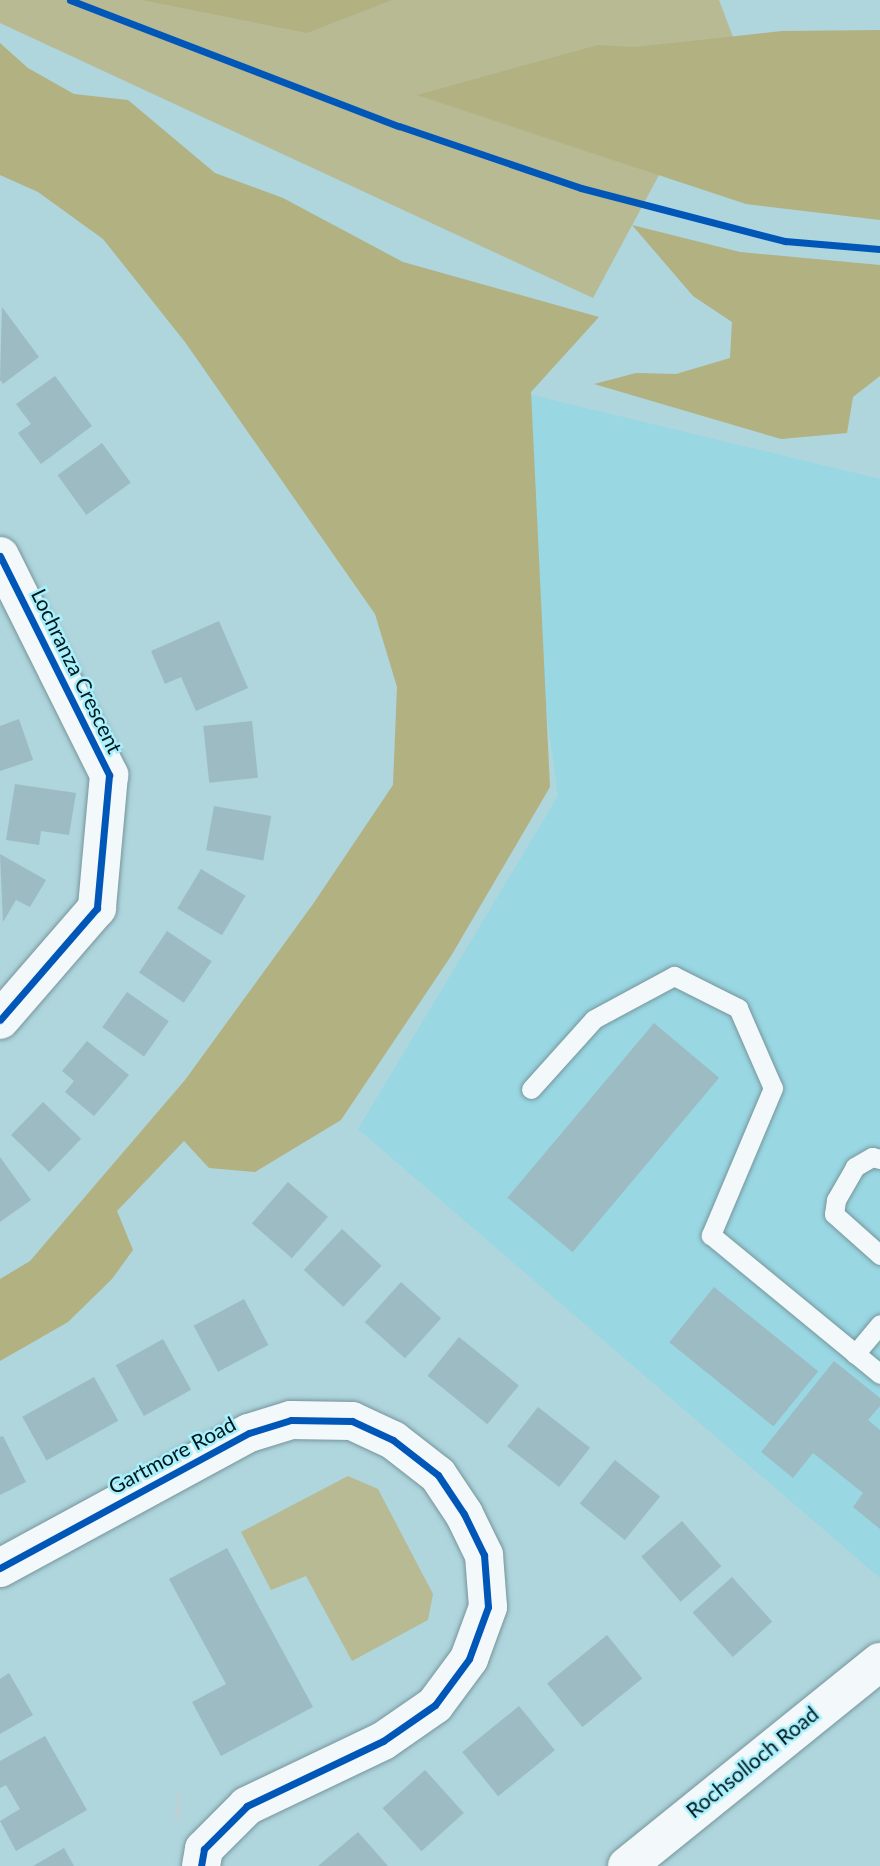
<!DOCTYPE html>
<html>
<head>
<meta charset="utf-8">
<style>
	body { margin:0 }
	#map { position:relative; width:880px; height:1866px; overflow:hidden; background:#afd5dd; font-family:Lato,sans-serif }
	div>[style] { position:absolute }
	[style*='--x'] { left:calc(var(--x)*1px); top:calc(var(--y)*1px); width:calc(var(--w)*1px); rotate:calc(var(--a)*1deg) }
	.built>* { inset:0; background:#99d7e3 }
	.green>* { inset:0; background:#b7ba93 }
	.forest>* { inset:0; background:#b1b181 }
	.building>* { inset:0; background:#9dbbc2; transform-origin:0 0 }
	.path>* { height:4.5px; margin-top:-2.25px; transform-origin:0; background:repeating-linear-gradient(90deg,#c3cfd1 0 3.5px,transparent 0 7px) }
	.roads { filter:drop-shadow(0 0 2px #76959b) drop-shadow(0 0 2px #76959b) }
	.lane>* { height:19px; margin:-9.5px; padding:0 9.5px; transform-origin:9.5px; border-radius:9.5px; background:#f3f9fa }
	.street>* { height:38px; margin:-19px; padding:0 19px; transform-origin:19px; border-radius:19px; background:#f3f9fa }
	.secondary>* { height:38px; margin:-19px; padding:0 19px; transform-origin:19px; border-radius:19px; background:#f3f9fa }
	.cycleway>* { height:7px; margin:-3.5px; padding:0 3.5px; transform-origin:3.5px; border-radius:3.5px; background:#0057b8 }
	span { translate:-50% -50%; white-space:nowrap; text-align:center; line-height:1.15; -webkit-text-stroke:5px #a9f0fd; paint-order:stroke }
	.street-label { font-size:21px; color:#00171c }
</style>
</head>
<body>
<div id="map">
	<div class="built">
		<div style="clip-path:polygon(503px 388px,880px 479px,880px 1578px,358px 1129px,558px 796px)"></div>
	</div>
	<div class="green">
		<div style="clip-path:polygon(0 0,719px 0,733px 37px,593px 298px,0 23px)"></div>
		<div style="clip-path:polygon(348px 1476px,378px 1489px,433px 1594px,428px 1620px,352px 1661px,306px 1576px,271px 1590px,241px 1532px)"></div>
	</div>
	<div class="forest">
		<div style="clip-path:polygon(142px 0,392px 0,307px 33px)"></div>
		<div style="clip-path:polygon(880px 30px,880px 220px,746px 204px,417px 95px,598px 45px,635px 47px,782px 31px)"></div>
		<div style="clip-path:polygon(0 43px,28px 68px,74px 94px,128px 100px,215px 173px,283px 198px,403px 262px,599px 317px,531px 392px,550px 787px,451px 956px,341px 1120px,255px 1172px,209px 1168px,184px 1141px,117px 1211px,133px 1250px,112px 1279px,68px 1322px,0 1361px,0 1279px,30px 1261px,185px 1080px,313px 904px,393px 785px,397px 687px,375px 614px,185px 342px,103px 239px,38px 192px,0 175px)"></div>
		<div style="clip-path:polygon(632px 225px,740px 252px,880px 265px,880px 376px,853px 397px,847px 433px,781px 439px,594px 384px,636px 373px,676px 374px,730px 358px,732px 322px,693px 296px)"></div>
	</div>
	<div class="building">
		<div style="clip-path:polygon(2px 307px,39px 357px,3px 384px,0 380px)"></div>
		<div style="clip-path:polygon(55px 376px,92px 426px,41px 464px,18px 433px,31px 424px,16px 404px)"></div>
		<div style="left:102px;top:443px;width:49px;height:55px;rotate:54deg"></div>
		<div style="clip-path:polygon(219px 621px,248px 688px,196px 711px,181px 677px,165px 684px,151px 651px)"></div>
		<div style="clip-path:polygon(19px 719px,33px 760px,0 771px,0 726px)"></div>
		<div style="left:252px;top:721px;width:57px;height:49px;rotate:84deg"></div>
		<div style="clip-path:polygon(15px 784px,76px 793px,69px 835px,41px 831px,39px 845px,6px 840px)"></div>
		<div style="left:214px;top:806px;width:58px;height:45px;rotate:10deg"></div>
		<div style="clip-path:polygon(0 854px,46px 880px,30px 907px,16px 900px,3px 922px)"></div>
		<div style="left:201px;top:869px;width:52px;height:46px;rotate:31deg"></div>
		<div style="left:167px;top:931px;width:54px;height:50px;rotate:34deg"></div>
		<div style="left:127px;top:992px;width:51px;height:43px;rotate:35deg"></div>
		<div style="left:654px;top:1023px;width:85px;height:228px;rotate:40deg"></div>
		<div style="clip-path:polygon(87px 1041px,129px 1075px,94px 1116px,65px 1092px,74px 1081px,62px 1071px)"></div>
		<div style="left:43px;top:1102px;width:53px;height:46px;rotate:44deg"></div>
		<div style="clip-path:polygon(0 1157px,31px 1200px,0 1222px)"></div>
		<div style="left:288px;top:1182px;width:53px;height:55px;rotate:41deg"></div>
		<div style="left:342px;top:1229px;width:54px;height:56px;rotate:43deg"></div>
		<div style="left:401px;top:1282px;width:54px;height:54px;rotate:42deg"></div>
		<div style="left:714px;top:1287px;width:134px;height:71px;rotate:39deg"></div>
		<div style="left:244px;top:1299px;width:52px;height:57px;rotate:62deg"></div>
		<div style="left:459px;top:1337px;width:77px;height:50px;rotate:39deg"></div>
		<div style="left:163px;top:1339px;width:58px;height:54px;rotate:61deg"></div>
		<div style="clip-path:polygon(834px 1361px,880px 1398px,880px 1406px,868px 1420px,880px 1430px,880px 1529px,853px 1507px,863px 1493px,813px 1453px,793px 1478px,761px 1452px)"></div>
		<div style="left:94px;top:1377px;width:50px;height:82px;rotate:61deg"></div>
		<div style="left:538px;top:1407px;width:66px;height:50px;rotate:38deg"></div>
		<div style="clip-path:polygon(3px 1436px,26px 1482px,0 1495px,0 1437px)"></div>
		<div style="left:615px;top:1460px;width:58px;height:56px;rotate:39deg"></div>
		<div style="left:682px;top:1521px;width:60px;height:54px;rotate:49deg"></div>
		<div style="clip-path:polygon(227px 1548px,313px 1707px,221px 1756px,192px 1702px,226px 1684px,169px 1579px)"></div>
		<div style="left:732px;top:1577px;width:60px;height:53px;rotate:48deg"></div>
		<div style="left:607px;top:1635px;width:56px;height:77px;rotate:51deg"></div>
		<div style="clip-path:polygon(9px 1673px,33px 1715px,0 1734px,0 1679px)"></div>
		<div style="left:519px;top:1706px;width:57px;height:73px;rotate:51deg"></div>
		<div style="clip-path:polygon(45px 1736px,87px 1810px,16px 1851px,0 1821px,20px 1809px,6px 1785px,0 1788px,0 1761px)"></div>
		<div style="left:425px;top:1770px;width:58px;height:57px;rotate:48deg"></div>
		<div style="clip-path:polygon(358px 1832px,388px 1866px,318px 1866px)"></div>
		<div style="clip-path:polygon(64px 1848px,74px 1866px,33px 1866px)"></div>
	</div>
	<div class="path">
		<div style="--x:179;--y:1794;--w:21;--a:95"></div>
		<div style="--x:177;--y:1815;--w:6;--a:51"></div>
	</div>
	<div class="roads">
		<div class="lane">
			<div style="--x:531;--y:1089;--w:94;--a:-48"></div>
			<div style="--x:594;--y:1019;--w:91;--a:-28.3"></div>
			<div style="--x:674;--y:976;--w:72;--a:26.6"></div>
			<div style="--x:738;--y:1008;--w:87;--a:66.4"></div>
			<div style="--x:773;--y:1088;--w:160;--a:112.9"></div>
			<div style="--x:711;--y:1235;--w:219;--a:39.4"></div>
			<div style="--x:880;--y:1159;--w:8;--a:-166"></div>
			<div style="--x:872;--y:1157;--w:20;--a:150"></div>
			<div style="--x:855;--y:1167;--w:38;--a:120"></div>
			<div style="--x:836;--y:1200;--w:14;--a:98"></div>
			<div style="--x:834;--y:1214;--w:62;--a:41.7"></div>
			<div style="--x:855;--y:1354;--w:39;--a:-50"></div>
		</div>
		<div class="street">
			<div style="--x:0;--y:556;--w:245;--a:63.5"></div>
			<div style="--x:109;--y:775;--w:134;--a:95.2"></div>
			<div style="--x:97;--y:908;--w:148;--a:130.9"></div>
			<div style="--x:0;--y:1568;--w:283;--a:-28.5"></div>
			<div style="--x:249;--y:1433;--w:44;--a:-17.2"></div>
			<div style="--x:291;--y:1420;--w:61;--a:0.9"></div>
			<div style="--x:352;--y:1421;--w:45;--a:24.9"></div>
			<div style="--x:393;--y:1440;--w:57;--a:37.9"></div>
			<div style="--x:438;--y:1475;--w:47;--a:56.3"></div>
			<div style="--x:464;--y:1514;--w:46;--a:64"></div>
			<div style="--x:484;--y:1555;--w:52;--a:85.6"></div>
			<div style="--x:488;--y:1607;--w:55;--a:110.1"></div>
			<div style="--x:469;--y:1659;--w:57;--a:126.5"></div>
			<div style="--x:435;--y:1705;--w:63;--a:145.3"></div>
			<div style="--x:383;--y:1741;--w:151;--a:154.5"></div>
			<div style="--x:247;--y:1806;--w:61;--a:135"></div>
			<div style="--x:204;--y:1849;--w:17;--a:100"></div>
		</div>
		<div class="secondary">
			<div style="--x:627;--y:1866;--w:325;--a:-38.9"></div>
		</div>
	</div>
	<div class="cycleway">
		<div style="--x:70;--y:0;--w:352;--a:21"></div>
		<div style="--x:399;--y:126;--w:192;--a:18.8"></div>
		<div style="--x:581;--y:188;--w:211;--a:14.6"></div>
		<div style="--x:785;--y:241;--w:95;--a:4.8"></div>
		<div style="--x:0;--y:556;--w:245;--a:63.5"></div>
		<div style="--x:109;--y:775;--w:134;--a:95.2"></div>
		<div style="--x:97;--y:908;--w:148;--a:130.9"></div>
		<div style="--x:0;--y:1568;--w:283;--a:-28.5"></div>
		<div style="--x:249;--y:1433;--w:44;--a:-17.2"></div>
		<div style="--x:291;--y:1420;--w:61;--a:0.9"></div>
		<div style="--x:352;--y:1421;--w:45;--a:24.9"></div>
		<div style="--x:393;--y:1440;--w:57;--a:37.9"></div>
		<div style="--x:438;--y:1475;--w:47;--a:56.3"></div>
		<div style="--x:464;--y:1514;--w:46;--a:64"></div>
		<div style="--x:484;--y:1555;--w:52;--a:85.6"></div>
		<div style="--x:488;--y:1607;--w:55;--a:110.1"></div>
		<div style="--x:469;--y:1659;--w:57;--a:126.5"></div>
		<div style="--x:435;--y:1705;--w:63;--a:145.3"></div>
		<div style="--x:383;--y:1741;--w:151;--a:154.5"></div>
		<div style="--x:247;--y:1806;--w:61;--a:135"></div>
		<div style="--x:204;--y:1849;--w:17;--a:100"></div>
	</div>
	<div class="street-label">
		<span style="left:77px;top:671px;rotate:64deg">Lochranza Crescent</span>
		<span style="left:172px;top:1455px;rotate:-28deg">Gartmore Road</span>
		<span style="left:752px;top:1762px;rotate:-39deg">Rochsolloch Road</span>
	</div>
</div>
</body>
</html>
